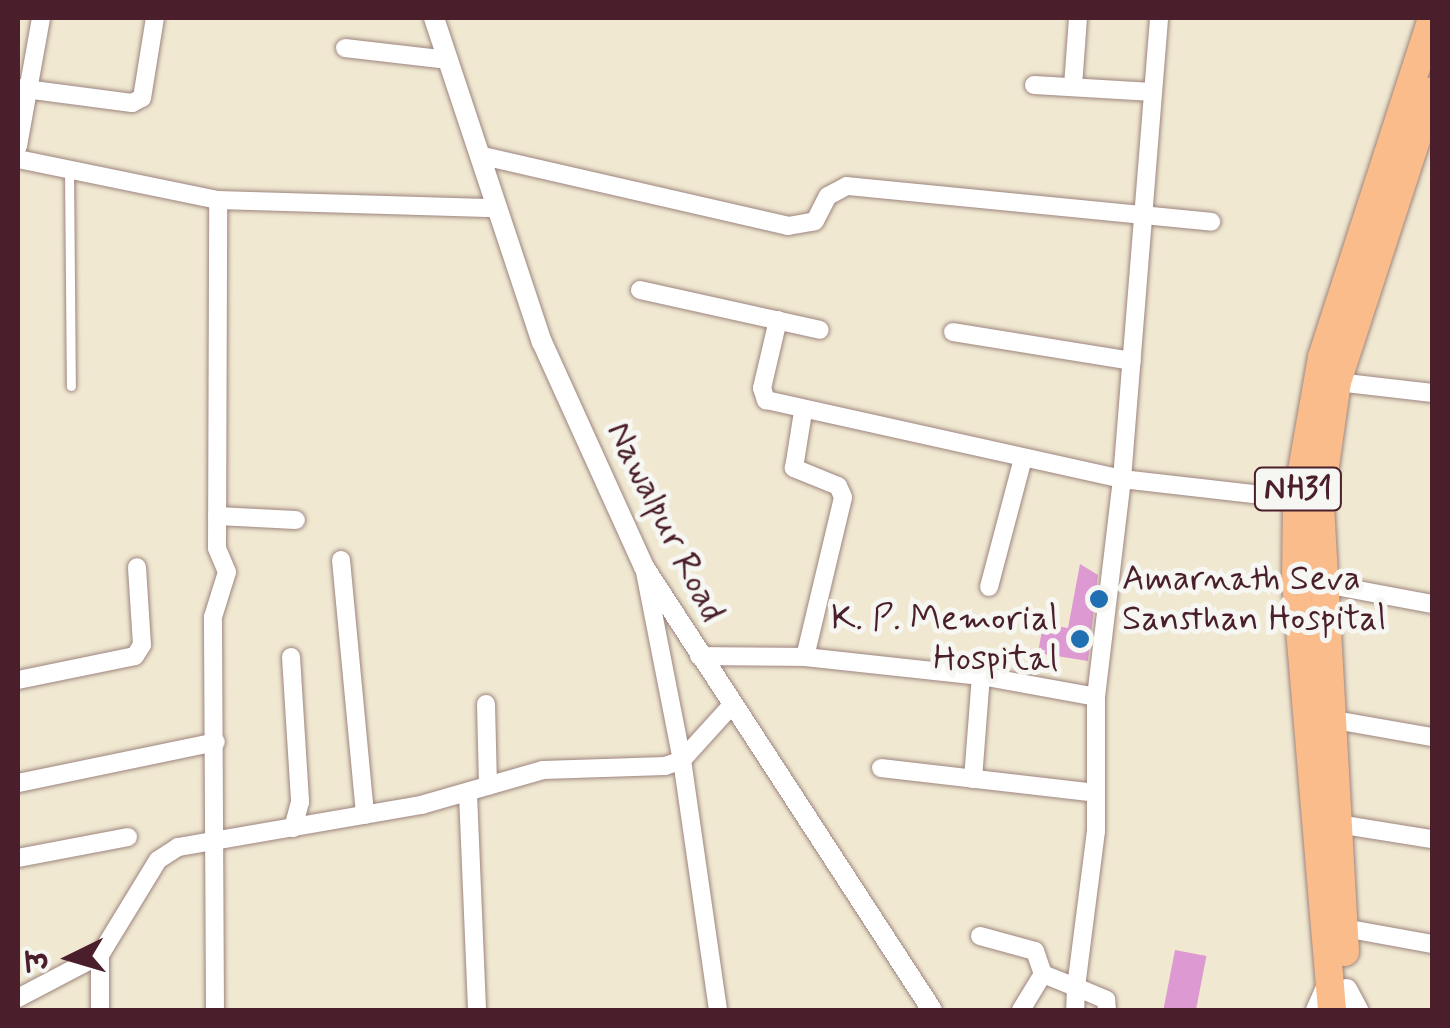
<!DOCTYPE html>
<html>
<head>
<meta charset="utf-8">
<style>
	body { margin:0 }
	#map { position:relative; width:1450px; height:1028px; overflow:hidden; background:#f0e8d1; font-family:Mynerve,"Playpen Sans Deva",sans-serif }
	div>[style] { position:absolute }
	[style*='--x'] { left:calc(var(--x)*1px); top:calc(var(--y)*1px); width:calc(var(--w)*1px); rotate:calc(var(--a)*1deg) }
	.building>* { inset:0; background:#dd99d1; transform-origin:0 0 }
	.roads { filter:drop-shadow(0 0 2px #9d847e) drop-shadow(0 0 2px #9d847e) }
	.service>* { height:9px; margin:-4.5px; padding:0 4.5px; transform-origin:4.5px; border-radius:4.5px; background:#fff }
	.minor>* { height:18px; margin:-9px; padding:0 9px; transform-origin:9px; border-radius:9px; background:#fff }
	.tertiary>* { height:20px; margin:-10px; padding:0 10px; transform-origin:10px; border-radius:10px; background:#fff }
	.trunk>* { height:28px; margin:-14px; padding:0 14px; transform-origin:14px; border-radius:14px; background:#f9bc8a }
	.dots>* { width:28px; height:28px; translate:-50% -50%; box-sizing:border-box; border:5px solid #f6f6f2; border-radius:50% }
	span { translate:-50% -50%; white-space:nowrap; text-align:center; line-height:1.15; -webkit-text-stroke:10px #f6f6f2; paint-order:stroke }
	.shield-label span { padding:2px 8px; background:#f6f6f2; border:2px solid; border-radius:8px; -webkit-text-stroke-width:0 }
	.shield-label { font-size:32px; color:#4a1f2b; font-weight:700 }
	.street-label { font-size:35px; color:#4a1f2b }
	.poi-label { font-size:35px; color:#4a1f2b }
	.left { translate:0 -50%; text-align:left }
	.right { translate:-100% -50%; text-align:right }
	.frame { position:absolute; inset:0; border:20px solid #4a1f2b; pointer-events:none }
	.north { position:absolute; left:20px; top:908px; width:100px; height:100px; -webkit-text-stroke:8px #f6f6f2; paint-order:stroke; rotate:265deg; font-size:28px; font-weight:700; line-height:40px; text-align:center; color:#4a1f2b }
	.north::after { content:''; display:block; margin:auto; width:35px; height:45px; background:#4a1f2b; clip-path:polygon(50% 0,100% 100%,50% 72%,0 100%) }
</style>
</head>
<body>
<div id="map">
	<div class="building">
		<div style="clip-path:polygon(1080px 564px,1098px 575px,1088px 661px,1038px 653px,1043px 624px,1068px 628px)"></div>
		<div style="left:1175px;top:950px;width:32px;height:61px;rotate:11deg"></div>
	</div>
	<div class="roads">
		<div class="service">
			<div style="--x:69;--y:169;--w:217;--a:89.5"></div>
		</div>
		<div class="minor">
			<div style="--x:345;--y:48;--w:104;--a:6.6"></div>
			<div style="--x:1034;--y:85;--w:119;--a:3.4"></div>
			<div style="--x:1073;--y:86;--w:68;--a:-85.8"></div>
			<div style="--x:18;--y:88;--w:115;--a:7.5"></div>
			<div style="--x:132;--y:103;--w:11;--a:-27"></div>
			<div style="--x:142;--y:98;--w:81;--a:-80.8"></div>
			<div style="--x:18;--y:146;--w:130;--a:-79.8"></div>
			<div style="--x:483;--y:156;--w:313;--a:12.9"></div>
			<div style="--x:788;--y:226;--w:27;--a:-10"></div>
			<div style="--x:815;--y:221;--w:28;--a:-63"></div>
			<div style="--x:828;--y:196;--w:21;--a:-28"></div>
			<div style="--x:847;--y:186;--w:366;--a:5.6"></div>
			<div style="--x:18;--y:159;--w:204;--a:11.6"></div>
			<div style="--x:218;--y:200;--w:277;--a:1.7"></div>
			<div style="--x:640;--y:290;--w:184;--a:12.5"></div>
			<div style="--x:778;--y:320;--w:70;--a:103.2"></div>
			<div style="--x:762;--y:388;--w:13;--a:72"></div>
			<div style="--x:766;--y:400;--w:365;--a:12.5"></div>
			<div style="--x:1122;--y:479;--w:176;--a:6.5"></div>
			<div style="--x:953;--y:332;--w:181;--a:9.2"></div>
			<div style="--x:1329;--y:381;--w:104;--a:6.6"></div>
			<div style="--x:217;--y:516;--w:79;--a:2.9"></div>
			<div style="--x:341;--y:560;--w:256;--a:84.6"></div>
			<div style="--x:645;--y:572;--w:192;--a:78.9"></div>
			<div style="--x:682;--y:760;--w:253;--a:81.8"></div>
			<div style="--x:1320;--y:583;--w:114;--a:10.6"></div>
			<div style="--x:989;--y:587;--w:133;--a:-75.2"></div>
			<div style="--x:699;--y:656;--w:106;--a:0.5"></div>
			<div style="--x:805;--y:657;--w:164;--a:-76.6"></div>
			<div style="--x:843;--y:497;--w:12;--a:-114"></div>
			<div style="--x:838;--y:486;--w:48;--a:-157.8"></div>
			<div style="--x:794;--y:468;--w:57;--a:-80.9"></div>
			<div style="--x:291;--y:657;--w:145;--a:86.4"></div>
			<div style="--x:300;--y:802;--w:27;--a:105"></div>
			<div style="--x:805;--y:657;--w:177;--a:6.2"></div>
			<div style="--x:981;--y:676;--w:117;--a:10.3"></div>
			<div style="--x:1096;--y:697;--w:220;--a:-83.2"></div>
			<div style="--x:1122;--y:479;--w:462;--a:-85.4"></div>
			<div style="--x:18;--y:680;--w:119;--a:-11.6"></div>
			<div style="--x:135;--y:656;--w:13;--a:-58"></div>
			<div style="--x:142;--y:645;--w:78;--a:-93.7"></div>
			<div style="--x:1096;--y:697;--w:134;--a:90"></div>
			<div style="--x:1096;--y:831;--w:157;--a:97.3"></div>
			<div style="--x:1076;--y:987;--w:33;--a:23"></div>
			<div style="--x:1106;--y:1000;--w:10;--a:84"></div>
			<div style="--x:486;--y:704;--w:82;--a:88.6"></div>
			<div style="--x:1329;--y:719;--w:105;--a:9.9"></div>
			<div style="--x:881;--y:768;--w:216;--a:6.6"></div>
			<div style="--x:973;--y:779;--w:103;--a:-85.6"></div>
			<div style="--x:18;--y:783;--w:202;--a:-11.7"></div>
			<div style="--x:468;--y:794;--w:216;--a:87.6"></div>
			<div style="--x:1338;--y:824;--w:95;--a:9.1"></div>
			<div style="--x:18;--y:858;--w:112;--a:-10.8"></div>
			<div style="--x:1344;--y:928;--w:89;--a:10.3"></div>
			<div style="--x:980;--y:936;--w:57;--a:15.3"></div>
			<div style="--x:1035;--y:951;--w:24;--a:71"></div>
			<div style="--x:1043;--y:974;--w:35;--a:22"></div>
			<div style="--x:1076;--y:987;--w:23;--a:92"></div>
			<div style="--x:18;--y:998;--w:93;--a:-27.7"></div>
			<div style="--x:100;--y:955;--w:111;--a:-58.6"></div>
			<div style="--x:158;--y:860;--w:24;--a:-33"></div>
			<div style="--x:178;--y:847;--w:247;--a:-9.8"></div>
			<div style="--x:421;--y:805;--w:127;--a:-16"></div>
			<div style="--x:543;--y:770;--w:122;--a:-1.9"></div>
			<div style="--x:665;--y:766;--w:18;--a:-19"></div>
			<div style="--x:682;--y:760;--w:73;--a:-47.8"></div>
			<div style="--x:100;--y:1010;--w:55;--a:-90"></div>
			<div style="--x:215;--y:1010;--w:393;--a:-90.3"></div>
			<div style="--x:213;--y:617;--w:47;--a:-72.7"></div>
			<div style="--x:227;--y:572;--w:26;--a:-113"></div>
			<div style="--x:217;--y:548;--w:348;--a:-89.8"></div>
			<div style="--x:1021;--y:1010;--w:42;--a:-58.6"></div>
		</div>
		<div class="tertiary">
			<div style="--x:434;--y:18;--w:342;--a:71.6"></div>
			<div style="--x:542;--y:342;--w:247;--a:65.6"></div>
			<div style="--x:644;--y:567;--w:528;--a:56.97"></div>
			<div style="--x:1347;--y:989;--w:24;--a:62"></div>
			<div style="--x:1316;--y:1010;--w:34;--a:-66"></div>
		</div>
		<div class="trunk">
			<div style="--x:1345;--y:952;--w:452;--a:-93.2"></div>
			<div style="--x:1320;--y:501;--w:120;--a:-81.9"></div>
			<div style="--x:1337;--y:382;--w:306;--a:-71.9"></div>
			<div style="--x:1332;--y:1010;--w:429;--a:-94.8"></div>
			<div style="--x:1296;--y:583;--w:84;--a:-89.3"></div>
			<div style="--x:1297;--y:499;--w:144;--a:-80"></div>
			<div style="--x:1322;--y:357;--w:356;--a:-72"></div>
		</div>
	</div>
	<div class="dots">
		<div style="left:1099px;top:599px;background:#1f6fb2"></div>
		<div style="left:1080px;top:639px;background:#1f6fb2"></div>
	</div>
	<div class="shield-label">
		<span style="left:1298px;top:489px">NH31</span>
	</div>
	<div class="street-label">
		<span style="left:665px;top:522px;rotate:63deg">Nawalpur Road</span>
	</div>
	<div class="poi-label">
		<span class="left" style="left:1122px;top:599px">Amarnath Seva<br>Sansthan Hospital</span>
		<span class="right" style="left:1058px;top:639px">K. P. Memorial<br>Hospital</span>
	</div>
	<div class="frame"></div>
	<div class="north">उ</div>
</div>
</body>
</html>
